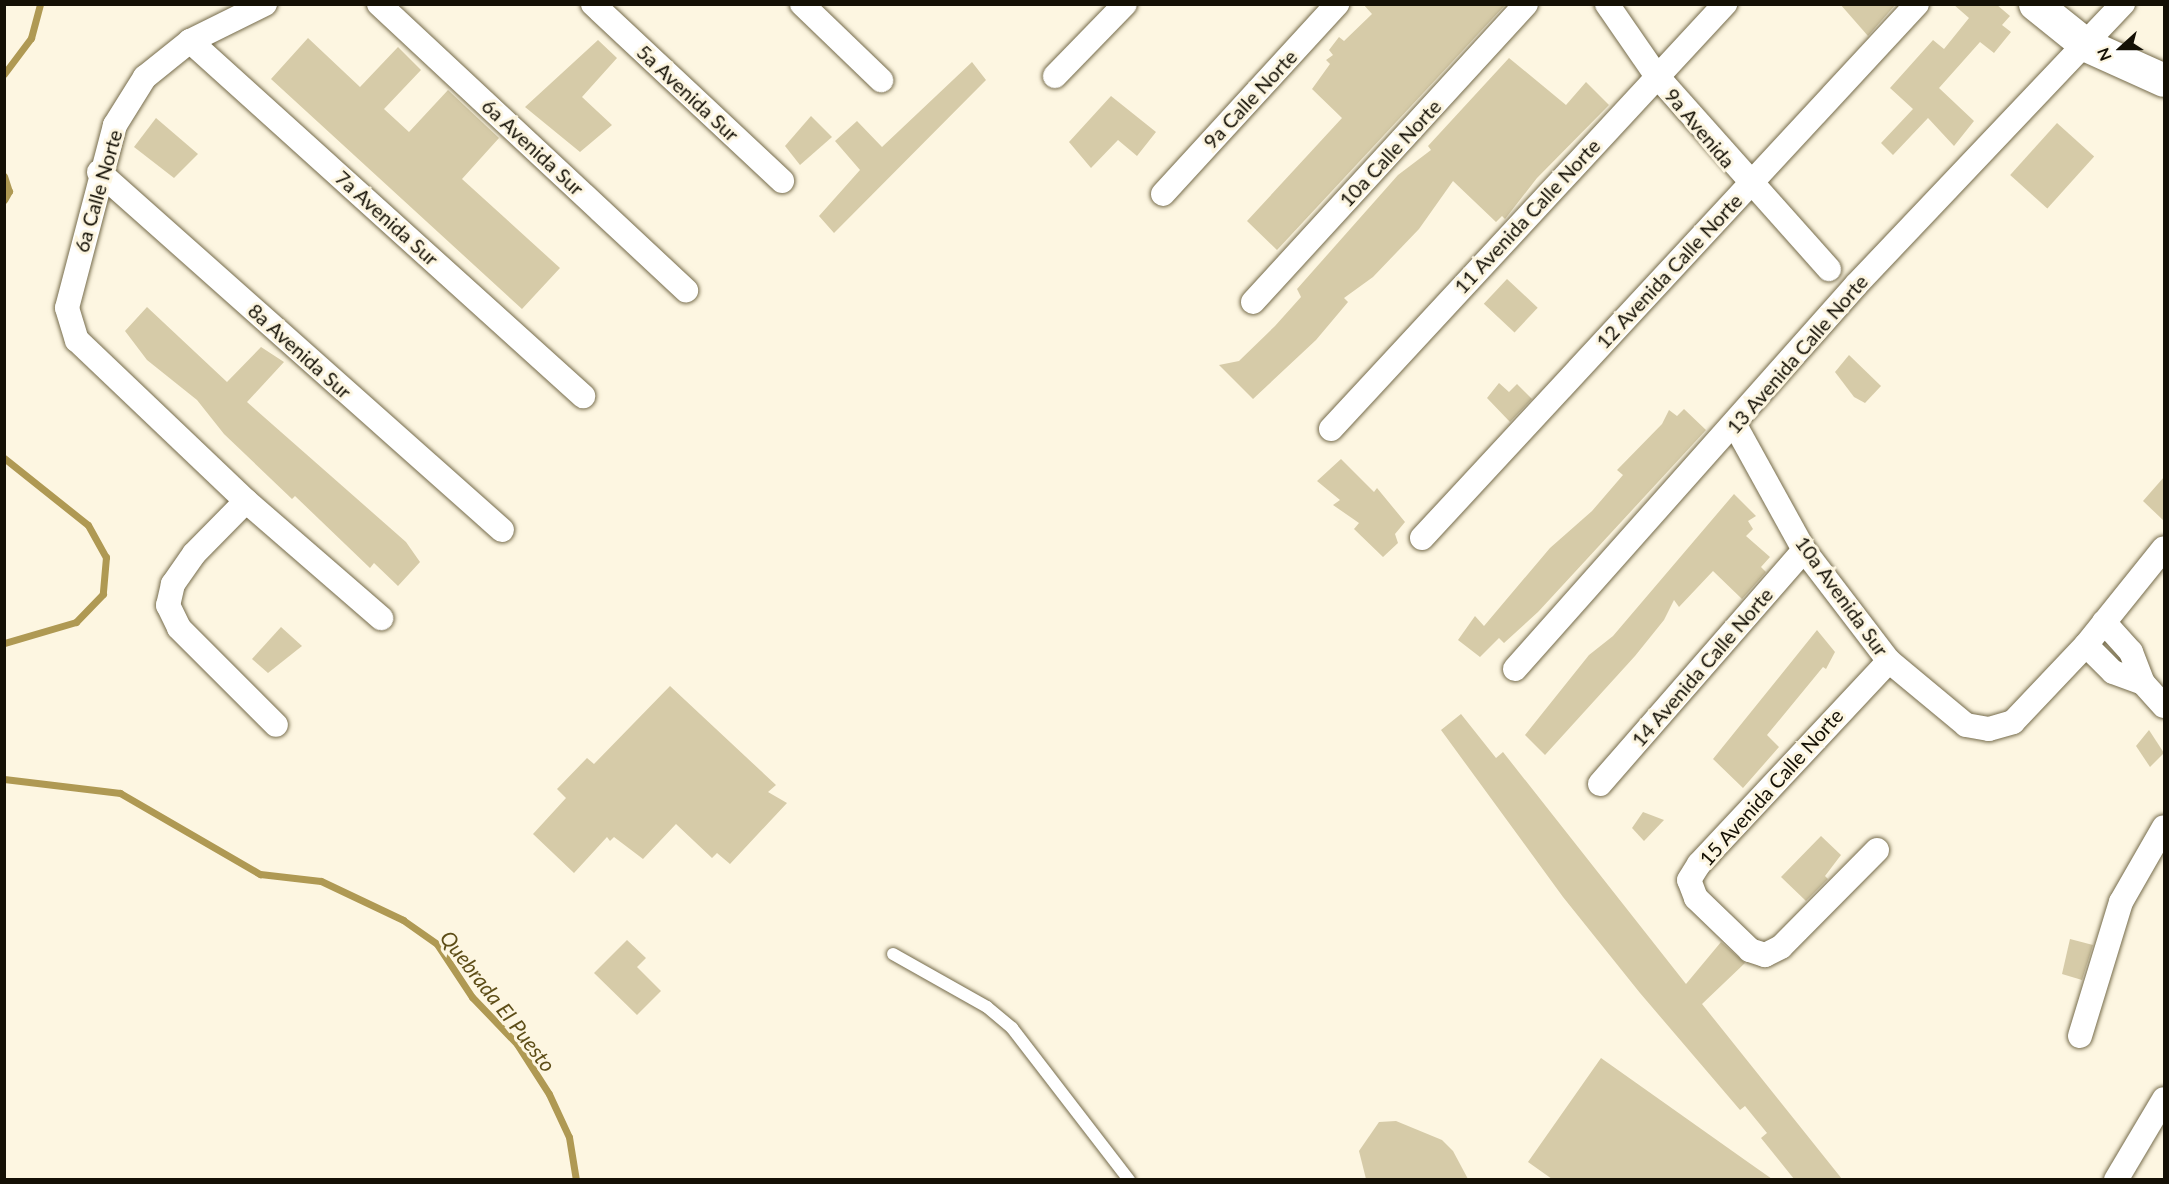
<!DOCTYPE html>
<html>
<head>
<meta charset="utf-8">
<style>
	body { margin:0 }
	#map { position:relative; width:2169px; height:1184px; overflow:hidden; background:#fdf6e1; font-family:Lato,sans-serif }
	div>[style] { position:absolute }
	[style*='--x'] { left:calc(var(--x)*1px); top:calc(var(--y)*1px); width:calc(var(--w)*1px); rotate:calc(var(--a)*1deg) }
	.stream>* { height:7px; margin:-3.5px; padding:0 3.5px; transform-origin:3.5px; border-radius:3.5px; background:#af9953 }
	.building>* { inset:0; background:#d6cba8; transform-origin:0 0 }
	.roads { filter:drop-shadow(0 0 2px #756b4b) drop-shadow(0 0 2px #756b4b) }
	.lane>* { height:12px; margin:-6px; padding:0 6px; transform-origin:6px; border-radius:6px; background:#fff }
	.street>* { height:24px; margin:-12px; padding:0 12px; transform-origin:12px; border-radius:12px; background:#fff }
	.secondary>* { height:33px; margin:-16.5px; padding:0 16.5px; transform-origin:16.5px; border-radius:16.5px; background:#fff }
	span { translate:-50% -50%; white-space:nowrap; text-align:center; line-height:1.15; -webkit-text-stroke:6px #fdf6e1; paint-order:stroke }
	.street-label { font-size:20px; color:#141005 }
	.water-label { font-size:21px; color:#5d4d17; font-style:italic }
	.frame { position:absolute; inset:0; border:6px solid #141005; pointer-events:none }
	.north { position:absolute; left:2091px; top:18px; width:60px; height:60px; -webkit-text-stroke:4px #fdf6e1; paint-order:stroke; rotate:249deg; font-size:16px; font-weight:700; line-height:24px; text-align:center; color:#141005 }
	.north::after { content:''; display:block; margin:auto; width:21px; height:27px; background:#141005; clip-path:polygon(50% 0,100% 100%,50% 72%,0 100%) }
</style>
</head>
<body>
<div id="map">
	<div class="stream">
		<div style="--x:4;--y:74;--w:45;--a:-53.1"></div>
		<div style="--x:31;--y:38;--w:35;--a:-75"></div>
		<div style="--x:4;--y:176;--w:16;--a:72"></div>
		<div style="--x:9;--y:191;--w:10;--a:119"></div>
		<div style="--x:4;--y:458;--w:107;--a:38.6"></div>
		<div style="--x:88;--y:525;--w:37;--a:61"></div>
		<div style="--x:106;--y:557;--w:37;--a:95"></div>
		<div style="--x:103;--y:594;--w:39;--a:134"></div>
		<div style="--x:76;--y:622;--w:75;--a:163.7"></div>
		<div style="--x:4;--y:779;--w:117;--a:6.9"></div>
		<div style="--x:120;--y:793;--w:162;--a:30.1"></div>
		<div style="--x:260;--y:874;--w:61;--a:6.5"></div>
		<div style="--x:321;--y:881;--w:91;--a:25.4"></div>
		<div style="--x:403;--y:920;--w:42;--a:35.2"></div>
		<div style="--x:437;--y:944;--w:64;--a:56.6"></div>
		<div style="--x:472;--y:997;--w:65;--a:46.2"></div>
		<div style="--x:517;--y:1044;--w:59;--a:57.4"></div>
		<div style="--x:549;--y:1094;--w:47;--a:65.1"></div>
		<div style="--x:569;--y:1137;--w:44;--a:80.8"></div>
	</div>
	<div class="building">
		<div style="clip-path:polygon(1363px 4px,1506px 4px,1277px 250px,1247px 221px,1342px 118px,1312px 89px,1330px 64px,1326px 60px,1333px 55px,1329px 50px,1339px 37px,1344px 41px,1372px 14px)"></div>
		<div style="clip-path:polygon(1840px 4px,1896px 4px,1868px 36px)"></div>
		<div style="clip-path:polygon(1953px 4px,1996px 4px,2010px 16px,2002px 25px,2011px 32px,1994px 53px,1980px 42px,1939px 88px,1974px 121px,1954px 146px,1928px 118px,1893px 155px,1881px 143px,1913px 109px,1890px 88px,1933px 40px,1944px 49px,1969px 18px)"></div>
		<div style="clip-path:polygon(308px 38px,360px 87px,398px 47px,421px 70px,384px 109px,409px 132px,448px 90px,499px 138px,462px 179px,560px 268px,522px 309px,271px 79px)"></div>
		<div style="clip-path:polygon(598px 40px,617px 58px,582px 97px,612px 125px,580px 152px,525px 107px)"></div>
		<div style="clip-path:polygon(1509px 58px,1566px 105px,1586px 82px,1609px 105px,1537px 178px,1505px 219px,1502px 216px,1496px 222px,1453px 181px,1419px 229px,1373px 277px,1344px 298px,1348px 302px,1316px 340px,1253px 399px,1219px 365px,1239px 361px,1275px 326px,1301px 297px,1297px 289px,1398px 175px,1431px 150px,1428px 146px)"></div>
		<div style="clip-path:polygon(972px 62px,986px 80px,834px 233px,819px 216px,860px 170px,835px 141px,857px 121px,882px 147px)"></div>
		<div style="clip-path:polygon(1111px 96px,1156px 132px,1137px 156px,1118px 140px,1091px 168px,1069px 142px)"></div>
		<div style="clip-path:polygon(811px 116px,832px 137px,800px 165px,785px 146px)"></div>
		<div style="clip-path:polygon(156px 118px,198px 154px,174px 178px,134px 147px)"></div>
		<div style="left:2057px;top:123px;width:50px;height:70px;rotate:42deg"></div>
		<div style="left:1507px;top:279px;width:42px;height:34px;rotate:43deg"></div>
		<div style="clip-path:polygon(147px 307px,227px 382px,261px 347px,284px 362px,247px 402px,406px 542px,420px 562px,398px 586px,374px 563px,370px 568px,295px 496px,292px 499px,224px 434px,197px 400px,147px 360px,125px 331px)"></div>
		<div style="clip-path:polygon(1849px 355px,1881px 386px,1865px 403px,1854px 397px,1835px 372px)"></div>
		<div style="clip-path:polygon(1499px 383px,1509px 392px,1517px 384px,1532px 399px,1510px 422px,1487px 398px)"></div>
		<div style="clip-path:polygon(1684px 409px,1706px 430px,1538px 612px,1504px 643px,1499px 638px,1480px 657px,1458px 640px,1475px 616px,1484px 626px,1550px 548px,1592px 511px,1623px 475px,1617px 470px,1662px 424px,1669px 410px,1677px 416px)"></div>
		<div style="clip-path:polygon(1341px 459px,1374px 492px,1377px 488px,1405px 522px,1395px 534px,1398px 543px,1383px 557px,1354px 529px,1359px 523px,1333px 505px,1340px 500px,1317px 481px)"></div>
		<div style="clip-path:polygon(2164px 477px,2164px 521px,2143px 501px)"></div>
		<div style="clip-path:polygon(1734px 494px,1756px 516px,1748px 521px,1753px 529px,1746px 536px,1770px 557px,1761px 567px,1766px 572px,1742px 599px,1713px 571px,1679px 607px,1674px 600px,1664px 620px,1635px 656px,1545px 755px,1525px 735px,1589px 655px,1613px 636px)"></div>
		<div style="clip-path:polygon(281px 627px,302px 646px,268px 673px,252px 659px)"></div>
		<div style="clip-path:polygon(1817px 630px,1835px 652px,1826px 669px,1823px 667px,1767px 735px,1779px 747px,1743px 788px,1713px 759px)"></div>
		<div style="clip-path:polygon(670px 686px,776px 785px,768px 792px,787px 803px,730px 864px,717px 853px,712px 858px,676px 824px,643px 859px,614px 837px,610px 841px,607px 837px,574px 873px,533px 834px,566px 798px,557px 789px,587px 758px,594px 764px)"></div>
		<div style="clip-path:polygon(1461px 714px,1496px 758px,1503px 752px,1686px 984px,1721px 942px,1745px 963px,1702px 1004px,1842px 1179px,1794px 1179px,1761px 1138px,1767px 1133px,1745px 1106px,1740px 1110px,1640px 993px,1563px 897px,1441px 730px)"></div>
		<div style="clip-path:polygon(2149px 730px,2164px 753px,2150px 767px,2136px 746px)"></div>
		<div style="clip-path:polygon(1643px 812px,1664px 820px,1644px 841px,1632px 828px)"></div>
		<div style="clip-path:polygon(1821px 836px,1841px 855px,1825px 876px,1828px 879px,1806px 901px,1781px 877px)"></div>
		<div style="clip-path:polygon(2070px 939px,2093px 945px,2082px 980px,2062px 974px)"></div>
		<div style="clip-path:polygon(627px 940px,646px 958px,637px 967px,661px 991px,637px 1015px,594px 973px)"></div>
		<div style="clip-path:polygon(1601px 1058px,1745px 1160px,1772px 1179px,1552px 1179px,1528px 1162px)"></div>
		<div style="clip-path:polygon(1396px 1121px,1442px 1140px,1453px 1151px,1468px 1179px,1366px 1179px,1359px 1151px,1379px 1122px)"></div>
	</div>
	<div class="roads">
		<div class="lane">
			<div style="--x:893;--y:954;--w:108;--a:29.4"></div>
			<div style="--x:987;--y:1007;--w:33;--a:40"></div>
			<div style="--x:1012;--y:1028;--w:192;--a:52.4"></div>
		</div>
		<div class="street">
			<div style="--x:265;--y:4;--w:84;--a:153.7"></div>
			<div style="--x:190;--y:41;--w:58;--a:141.3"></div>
			<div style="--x:145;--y:77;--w:57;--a:122"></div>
			<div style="--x:115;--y:125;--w:189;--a:104.7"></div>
			<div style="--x:67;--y:308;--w:34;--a:73"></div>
			<div style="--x:77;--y:340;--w:233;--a:43.6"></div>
			<div style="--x:246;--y:501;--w:179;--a:40.9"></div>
			<div style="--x:379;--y:4;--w:420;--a:43"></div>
			<div style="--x:593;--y:4;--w:259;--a:43.1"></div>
			<div style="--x:802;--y:4;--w:110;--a:43.9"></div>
			<div style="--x:1607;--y:4;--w:86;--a:55.4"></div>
			<div style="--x:1656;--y:75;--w:260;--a:48.3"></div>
			<div style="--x:190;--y:41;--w:530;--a:42.09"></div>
			<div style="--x:1055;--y:76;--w:100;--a:-45.8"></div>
			<div style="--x:99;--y:172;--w:539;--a:41.62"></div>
			<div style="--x:1163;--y:194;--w:258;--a:-47.5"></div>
			<div style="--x:1253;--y:302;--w:404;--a:-47.5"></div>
			<div style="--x:1735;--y:425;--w:143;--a:61.1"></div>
			<div style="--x:1804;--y:550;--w:140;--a:52.6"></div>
			<div style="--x:1889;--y:661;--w:100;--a:39.7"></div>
			<div style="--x:1966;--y:725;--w:23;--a:10"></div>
			<div style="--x:1989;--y:729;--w:25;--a:-16"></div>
			<div style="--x:2013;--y:722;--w:106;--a:-46.5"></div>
			<div style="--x:2086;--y:645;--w:124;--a:-51.2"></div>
			<div style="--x:1331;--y:429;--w:580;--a:-47.17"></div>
			<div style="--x:246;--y:501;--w:74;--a:134.5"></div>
			<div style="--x:194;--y:554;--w:37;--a:125"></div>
			<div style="--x:173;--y:584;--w:22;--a:103"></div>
			<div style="--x:168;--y:605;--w:25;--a:64"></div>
			<div style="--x:179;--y:628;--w:137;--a:45"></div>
			<div style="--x:1422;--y:538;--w:728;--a:-47.17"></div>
			<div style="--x:2104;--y:622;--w:40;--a:48"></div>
			<div style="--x:2131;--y:652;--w:33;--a:69"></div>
			<div style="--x:2143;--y:683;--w:31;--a:48"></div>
			<div style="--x:2086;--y:645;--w:38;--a:45"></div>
			<div style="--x:2113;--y:672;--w:32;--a:20"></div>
			<div style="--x:1515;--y:669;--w:514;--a:-48.39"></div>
			<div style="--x:1856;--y:285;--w:388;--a:-46.5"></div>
			<div style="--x:1600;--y:784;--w:310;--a:-48.9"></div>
			<div style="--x:1877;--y:850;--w:136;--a:134.7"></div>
			<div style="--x:1781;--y:947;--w:18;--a:153"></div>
			<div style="--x:1765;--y:955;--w:16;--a:-162"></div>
			<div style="--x:1750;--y:950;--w:75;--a:-136.1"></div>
			<div style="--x:1696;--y:898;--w:19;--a:-111"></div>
			<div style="--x:1689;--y:880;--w:19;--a:-58"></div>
			<div style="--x:1699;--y:864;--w:278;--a:-46.9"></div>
			<div style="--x:2080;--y:1036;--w:140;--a:-73"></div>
			<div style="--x:2121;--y:902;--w:86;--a:-60.2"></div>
			<div style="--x:2116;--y:1180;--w:94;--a:-59.3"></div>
		</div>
		<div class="secondary">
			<div style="--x:2035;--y:4;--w:65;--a:38.8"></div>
			<div style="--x:2086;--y:45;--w:85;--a:24.2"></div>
		</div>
	</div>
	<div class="street-label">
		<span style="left:688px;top:93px;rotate:43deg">5a Avenida Sur</span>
		<span style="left:1250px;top:99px;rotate:-47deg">9a Calle Norte</span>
		<span style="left:1700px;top:128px;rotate:50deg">9a Avenida</span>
		<span style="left:533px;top:147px;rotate:43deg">6a Avenida Sur</span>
		<span style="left:1390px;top:153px;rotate:-47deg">10a Calle Norte</span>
		<span style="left:98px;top:191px;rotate:-74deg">6a Calle Norte</span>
		<span style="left:1527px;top:216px;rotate:-47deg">11 Avenida Calle Norte</span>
		<span style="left:387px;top:218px;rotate:42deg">7a Avenida Sur</span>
		<span style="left:1669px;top:271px;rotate:-47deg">12 Avenida Calle Norte</span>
		<span style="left:300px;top:351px;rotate:42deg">8a Avenida Sur</span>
		<span style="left:1797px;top:354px;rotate:-49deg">13 Avenida Calle Norte</span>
		<span style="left:1842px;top:596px;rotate:54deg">10a Avenida Sur</span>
		<span style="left:1702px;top:667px;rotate:-49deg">14 Avenida Calle Norte</span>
		<span style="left:1771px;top:787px;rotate:-48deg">15 Avenida Calle Norte</span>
	</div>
	<div class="water-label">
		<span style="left:498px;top:1001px;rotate:52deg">Quebrada El Puesto</span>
	</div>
	<div class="frame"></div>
	<div class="north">N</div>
</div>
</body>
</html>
